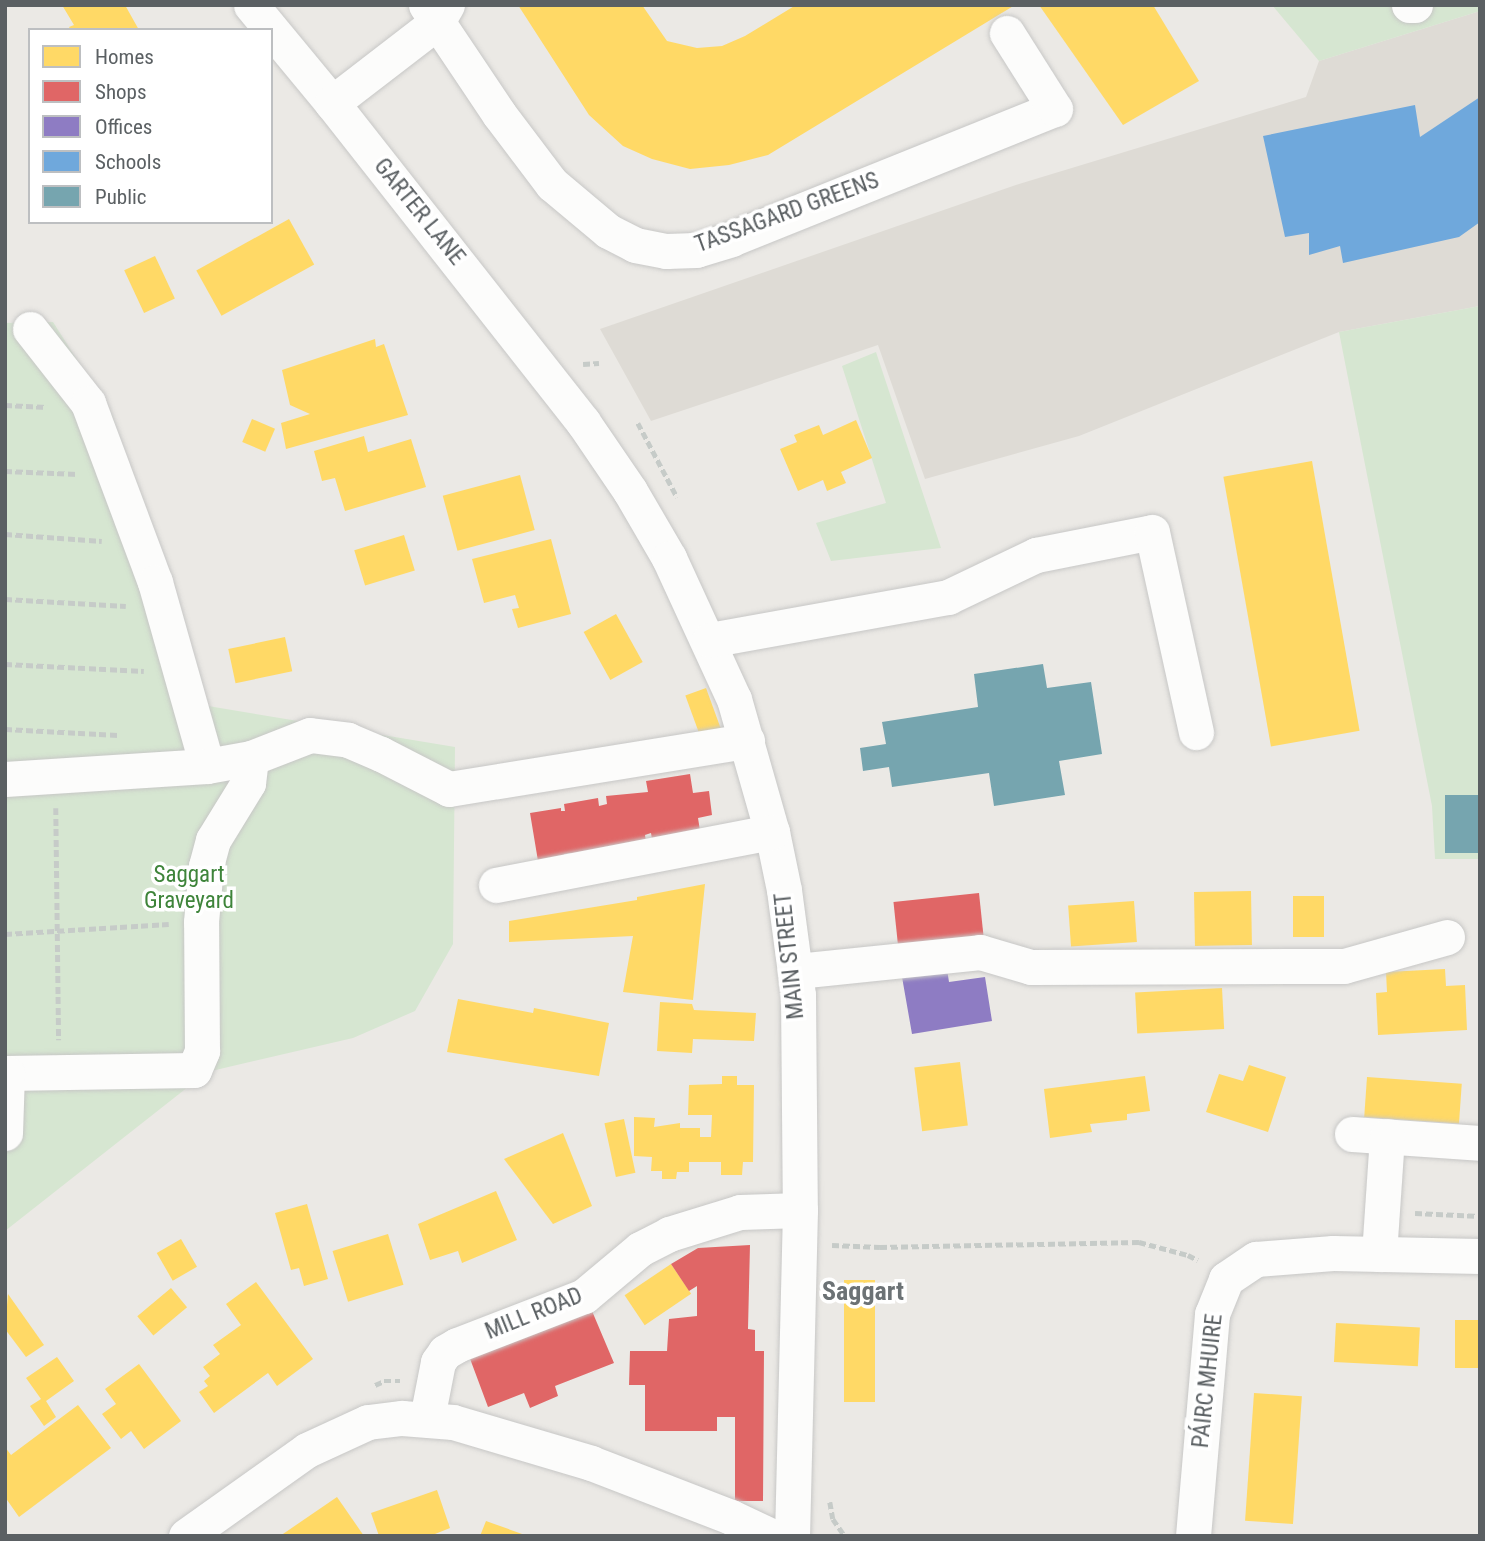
<!DOCTYPE html>
<html>
<head>
<meta charset="utf-8">
<style>
	body { margin:0 }
	#map { position:relative; width:1485px; height:1541px; overflow:hidden; background:#ebe9e5; font-family:"Roboto Condensed",sans-serif }
	div>[style] { position:absolute }
	[style*='--x'] { left:calc(var(--x)*1px); top:calc(var(--y)*1px); width:calc(var(--w)*1px); rotate:calc(var(--a)*1deg) }
	.education>* { inset:0; background:#dedbd5 }
	.green>* { inset:0; background:#d6e6d1 }
	.homes>* { inset:0; background:#ffd966; transform-origin:0 0 }
	.shops>* { inset:0; background:#e06666; transform-origin:0 0 }
	.offices>* { inset:0; background:#8e7cc3 }
	.schools>* { inset:0; background:#6fa8dc }
	.public>* { inset:0; background:#76a5af; transform-origin:0 0 }
	.path>* { height:4.5px; margin-top:-2.25px; transform-origin:0; background:repeating-linear-gradient(90deg,#c6cbc8 0 7px,transparent 0 10.5px) }
	.roads { filter:drop-shadow(0 0 2px #c7c7c6) drop-shadow(0 0 2px #c7c7c6) }
	.minor>* { height:35px; margin:-17.5px; padding:0 17.5px; transform-origin:17.5px; border-radius:17.5px; background:#fcfcfb }
	span { translate:-50% -50%; white-space:nowrap; text-align:center; line-height:1.15; -webkit-text-stroke:7px #fff; paint-order:stroke }
	.street-label { font-size:23px; color:#5b6063 }
	.park-label { font-size:23px; color:#3e843a }
	.quarter-label { font-size:26px; color:#6c7275; font-weight:700 }
	.frame { position:absolute; inset:0; border:7px solid #5b6063; pointer-events:none }
	.legend { position:absolute; left:28px; top:28px; width:245px; height:196px; box-sizing:border-box; background:#fff; border:2px solid #bdbfc1; margin:0; padding:9px 12px; list-style:none; font-size:21px; color:#5b6063 }
	.legend li { display:flex; align-items:center; gap:14px; height:35px }
	.legend b { width:35px; border:2px solid #bdbfc1 }
</style>
</head>
<body>
<div id="map">
	<div class="education">
		<div style="clip-path:polygon(1480px 11px,1480px 306px,1339px 332px,1079px 436px,925px 479px,878px 345px,651px 421px,600px 329px,1019px 184px,1306px 97px,1319px 61px)"></div>
	</div>
	<div class="green">
		<div style="clip-path:polygon(1272px 5px,1480px 5px,1480px 11px,1319px 61px)"></div>
		<div style="clip-path:polygon(1480px 306px,1480px 859px,1435px 859px,1432px 806px,1339px 332px)"></div>
		<div style="clip-path:polygon(53px 322px,112px 415px,208px 706px,455px 747px,453px 944px,415px 1011px,353px 1038px,207px 1072px,5px 1231px,5px 323px)"></div>
		<div style="clip-path:polygon(876px 352px,941px 548px,831px 561px,816px 523px,886px 503px,842px 366px)"></div>
	</div>
	<div class="homes">
		<div style="clip-path:polygon(62px 5px,125px 5px,139px 30px,71px 30px,69px 27px,74px 25px)"></div>
		<div style="clip-path:polygon(518px 5px,642px 5px,667px 41px,697px 48px,722px 46px,745px 36px,796px 5px,1015px 5px,768px 155px,729px 165px,690px 169px,652px 159px,623px 146px,589px 115px)"></div>
		<div style="clip-path:polygon(1039px 5px,1153px 5px,1199px 81px,1123px 125px)"></div>
		<div style="left:289px;top:219px;width:52px;height:106px;rotate:61deg"></div>
		<div style="left:155px;top:256px;width:47px;height:34px;rotate:65deg"></div>
		<div style="clip-path:polygon(375px 339px,376px 347px,384px 344px,408px 415px,286px 449px,281px 423px,310px 414px,290px 405px,282px 370px)"></div>
		<div style="left:252px;top:419px;width:25px;height:25px;rotate:23deg"></div>
		<div style="clip-path:polygon(856px 420px,872px 458px,841px 472px,846px 483px,827px 491px,823px 480px,798px 491px,780px 449px,797px 442px,794px 435px,819px 425px,823px 435px)"></div>
		<div style="clip-path:polygon(364px 436px,368px 452px,411px 439px,426px 487px,345px 511px,335px 478px,322px 481px,314px 451px)"></div>
		<div style="left:1312px;top:461px;width:274px;height:90px;rotate:80deg"></div>
		<div style="left:520px;top:475px;width:57px;height:80px;rotate:75deg"></div>
		<div style="left:404px;top:535px;width:37px;height:52px;rotate:73deg"></div>
		<div style="clip-path:polygon(551px 539px,571px 614px,518px 628px,512px 609px,519px 608px,515px 595px,484px 603px,472px 559px)"></div>
		<div style="left:616px;top:614px;width:55px;height:37px;rotate:61deg"></div>
		<div style="left:285px;top:637px;width:35px;height:58px;rotate:78deg"></div>
		<div style="left:706px;top:688px;width:44px;height:22px;rotate:70deg"></div>
		<div style="clip-path:polygon(705px 884px,693px 1000px,623px 992px,633px 936px,509px 942px,509px 921px,637px 900px,637px 897px)"></div>
		<div style="left:1251px;top:891px;width:54px;height:57px;rotate:89deg"></div>
		<div style="left:1293px;top:896px;width:31px;height:41px"></div>
		<div style="left:1134px;top:901px;width:41px;height:66px;rotate:86deg"></div>
		<div style="clip-path:polygon(1445px 969px,1446px 986px,1465px 985px,1467px 1030px,1378px 1035px,1376px 993px,1387px 992px,1386px 972px)"></div>
		<div style="left:1222px;top:988px;width:41px;height:87px;rotate:87deg"></div>
		<div style="clip-path:polygon(458px 999px,533px 1013px,534px 1008px,609px 1023px,599px 1076px,447px 1052px)"></div>
		<div style="clip-path:polygon(660px 1002px,692px 1004px,694px 1010px,756px 1013px,754px 1041px,693px 1039px,692px 1053px,657px 1051px)"></div>
		<div style="left:960px;top:1062px;width:64px;height:46px;rotate:83deg"></div>
		<div style="clip-path:polygon(1249px 1065px,1286px 1077px,1268px 1132px,1206px 1112px,1219px 1074px,1243px 1081px)"></div>
		<div style="clip-path:polygon(722px 1076px,737px 1076px,737px 1085px,754px 1085px,753px 1162px,743px 1162px,742px 1175px,721px 1175px,721px 1162px,689px 1162px,689px 1172px,677px 1172px,676px 1179px,662px 1179px,662px 1171px,651px 1171px,652px 1157px,634px 1156px,634px 1117px,655px 1118px,654px 1127px,680px 1123px,680px 1128px,700px 1128px,700px 1137px,711px 1137px,712px 1115px,688px 1115px,689px 1085px,722px 1084px)"></div>
		<div style="clip-path:polygon(1145px 1076px,1150px 1111px,1127px 1114px,1127px 1120px,1090px 1124px,1092px 1132px,1050px 1138px,1044px 1089px)"></div>
		<div style="left:1367px;top:1077px;width:95px;height:40px;rotate:4deg"></div>
		<div style="left:624px;top:1119px;width:55px;height:20px;rotate:78deg"></div>
		<div style="clip-path:polygon(563px 1133px,592px 1206px,553px 1224px,504px 1159px)"></div>
		<div style="clip-path:polygon(496px 1191px,517px 1240px,462px 1263px,458px 1251px,430px 1260px,418px 1224px)"></div>
		<div style="clip-path:polygon(307px 1204px,328px 1279px,304px 1286px,299px 1268px,291px 1270px,275px 1213px)"></div>
		<div style="left:388px;top:1234px;width:53px;height:58px;rotate:73deg"></div>
		<div style="left:181px;top:1239px;width:32px;height:28px;rotate:60deg"></div>
		<div style="left:671px;top:1264px;width:36px;height:56px;rotate:56deg"></div>
		<div style="left:844px;top:1280px;width:31px;height:122px"></div>
		<div style="clip-path:polygon(256px 1282px,313px 1359px,277px 1386px,268px 1373px,214px 1413px,199px 1392px,208px 1386px,204px 1381px,210px 1376px,203px 1367px,220px 1354px,213px 1345px,241px 1325px,226px 1304px)"></div>
		<div style="left:171px;top:1288px;width:25px;height:44px;rotate:50deg"></div>
		<div style="clip-path:polygon(8px 1294px,44px 1345px,26px 1357px,5px 1329px)"></div>
		<div style="left:1455px;top:1320px;width:25px;height:48px"></div>
		<div style="left:1336px;top:1323px;width:84px;height:39px;rotate:3deg"></div>
		<div style="clip-path:polygon(57px 1357px,74px 1381px,46px 1401px,56px 1417px,44px 1426px,30px 1406px,41px 1399px,26px 1378px)"></div>
		<div style="clip-path:polygon(139px 1364px,181px 1421px,144px 1449px,131px 1431px,121px 1439px,102px 1414px,116px 1404px,105px 1389px)"></div>
		<div style="left:1254px;top:1393px;width:48px;height:128px;rotate:4deg"></div>
		<div style="clip-path:polygon(78px 1405px,111px 1448px,19px 1517px,5px 1497px,5px 1447px,11px 1455px)"></div>
		<div style="clip-path:polygon(437px 1490px,450px 1528px,430px 1536px,379px 1536px,371px 1513px)"></div>
		<div style="clip-path:polygon(337px 1497px,364px 1536px,280px 1536px)"></div>
		<div style="clip-path:polygon(486px 1521px,525px 1535px,525px 1536px,480px 1536px)"></div>
	</div>
	<div class="shops">
		<div style="clip-path:polygon(690px 774px,693px 793px,709px 791px,712px 815px,698px 818px,701px 837px,653px 845px,651px 833px,645px 835px,647px 848px,573px 861px,571px 853px,564px 854px,565px 862px,539px 867px,530px 813px,561px 808px,561px 811px,565px 811px,564px 804px,598px 798px,599px 806px,607px 804px,606px 796px,648px 792px,646px 781px)"></div>
		<div style="left:979px;top:893px;width:45px;height:86px;rotate:84deg"></div>
		<div style="clip-path:polygon(750px 1245px,748px 1329px,755px 1330px,755px 1351px,764px 1351px,763px 1501px,735px 1501px,735px 1417px,717px 1417px,717px 1431px,645px 1431px,645px 1385px,629px 1385px,630px 1351px,667px 1351px,669px 1319px,697px 1316px,697px 1286px,689px 1291px,671px 1264px,698px 1248px)"></div>
		<div style="clip-path:polygon(592px 1311px,614px 1363px,555px 1386px,558px 1396px,530px 1408px,524px 1393px,488px 1407px,469px 1356px)"></div>
	</div>
	<div class="offices">
		<div style="clip-path:polygon(947px 969px,949px 982px,985px 977px,992px 1021px,912px 1034px,902px 977px)"></div>
	</div>
	<div class="schools">
		<div style="clip-path:polygon(1480px 97px,1480px 222px,1459px 237px,1343px 263px,1340px 246px,1309px 255px,1309px 233px,1285px 237px,1263px 136px,1415px 105px,1420px 137px)"></div>
	</div>
	<div class="public">
		<div style="clip-path:polygon(1043px 664px,1047px 688px,1091px 682px,1102px 754px,1059px 761px,1065px 795px,994px 806px,989px 773px,892px 787px,889px 767px,863px 771px,860px 748px,886px 744px,882px 722px,978px 707px,974px 674px)"></div>
		<div style="left:1445px;top:795px;width:35px;height:58px"></div>
	</div>
	<div class="path">
		<div style="--x:583;--y:364;--w:16;--a:-4"></div>
		<div style="--x:5;--y:405;--w:42;--a:2.7"></div>
		<div style="--x:638;--y:423;--w:84;--a:62.2"></div>
		<div style="--x:5;--y:471;--w:73;--a:2.4"></div>
		<div style="--x:5;--y:534;--w:97;--a:4.1"></div>
		<div style="--x:5;--y:599;--w:121;--a:3.3"></div>
		<div style="--x:5;--y:664;--w:139;--a:2.9"></div>
		<div style="--x:5;--y:729;--w:113;--a:3"></div>
		<div style="--x:56;--y:808;--w:232;--a:89.3"></div>
		<div style="--x:5;--y:934;--w:164;--a:-3.5"></div>
		<div style="--x:1415;--y:1213;--w:65;--a:2.6"></div>
		<div style="--x:832;--y:1245;--w:48;--a:2.4"></div>
		<div style="--x:880;--y:1247;--w:259;--a:-1.1"></div>
		<div style="--x:1139;--y:1242;--w:51;--a:14.9"></div>
		<div style="--x:1188;--y:1255;--w:11;--a:27"></div>
		<div style="--x:375;--y:1385;--w:10;--a:-24"></div>
		<div style="--x:384;--y:1381;--w:16;--a:0"></div>
		<div style="--x:830;--y:1502;--w:17;--a:80"></div>
		<div style="--x:833;--y:1519;--w:21;--a:55"></div>
	</div>
	<div class="roads">
		<div class="minor">
			<div style="--x:251;--y:5;--w:127;--a:50.4"></div>
			<div style="--x:332;--y:103;--w:406;--a:51.8"></div>
			<div style="--x:583;--y:422;--w:83;--a:55.7"></div>
			<div style="--x:630;--y:491;--w:78;--a:59.8"></div>
			<div style="--x:669;--y:558;--w:155;--a:65.3"></div>
			<div style="--x:734;--y:699;--w:138;--a:74.1"></div>
			<div style="--x:772;--y:832;--w:59;--a:78.3"></div>
			<div style="--x:784;--y:890;--w:106;--a:82.4"></div>
			<div style="--x:798;--y:995;--w:215;--a:89.5"></div>
			<div style="--x:800;--y:1210;--w:326;--a:91.4"></div>
			<div style="--x:426;--y:5;--w:131;--a:56.2"></div>
			<div style="--x:499;--y:114;--w:88;--a:52.9"></div>
			<div style="--x:552;--y:184;--w:73;--a:40"></div>
			<div style="--x:608;--y:231;--w:30;--a:27"></div>
			<div style="--x:635;--y:245;--w:32;--a:11"></div>
			<div style="--x:666;--y:251;--w:30;--a:-2"></div>
			<div style="--x:696;--y:250;--w:37;--a:-17"></div>
			<div style="--x:731;--y:239;--w:349;--a:-21.9"></div>
			<div style="--x:1055;--y:109;--w:90;--a:-122.3"></div>
			<div style="--x:1409;--y:5;--w:6;--a:0"></div>
			<div style="--x:332;--y:103;--w:133;--a:-37.6"></div>
			<div style="--x:437;--y:22;--w:20;--a:-60"></div>
			<div style="--x:30;--y:329;--w:94;--a:51.9"></div>
			<div style="--x:88;--y:403;--w:191;--a:69.5"></div>
			<div style="--x:155;--y:582;--w:191;--a:74.2"></div>
			<div style="--x:709;--y:640;--w:243;--a:-10.2"></div>
			<div style="--x:948;--y:597;--w:98;--a:-25.5"></div>
			<div style="--x:1036;--y:555;--w:118;--a:-11.2"></div>
			<div style="--x:1152;--y:532;--w:205;--a:77.6"></div>
			<div style="--x:5;--y:779;--w:202;--a:-3.7"></div>
			<div style="--x:207;--y:766;--w:45;--a:-10.3"></div>
			<div style="--x:251;--y:758;--w:63;--a:-21.3"></div>
			<div style="--x:310;--y:735;--w:38;--a:7"></div>
			<div style="--x:348;--y:740;--w:36;--a:23"></div>
			<div style="--x:381;--y:754;--w:76;--a:27.2"></div>
			<div style="--x:449;--y:789;--w:302;--a:-9.2"></div>
			<div style="--x:496;--y:885;--w:281;--a:-10.9"></div>
			<div style="--x:797;--y:971;--w:184;--a:-5.9"></div>
			<div style="--x:980;--y:952;--w:53;--a:16.4"></div>
			<div style="--x:1031;--y:967;--w:313;--a:-0.2"></div>
			<div style="--x:1344;--y:966;--w:107;--a:-15.7"></div>
			<div style="--x:5;--y:1073;--w:189;--a:-0.9"></div>
			<div style="--x:194;--y:1070;--w:21;--a:-67"></div>
			<div style="--x:202;--y:1051;--w:129;--a:-90.4"></div>
			<div style="--x:201;--y:922;--w:56;--a:-84.9"></div>
			<div style="--x:206;--y:866;--w:27;--a:-75"></div>
			<div style="--x:213;--y:840;--w:67;--a:-58.4"></div>
			<div style="--x:248;--y:783;--w:25;--a:-83"></div>
			<div style="--x:5;--y:1133;--w:60;--a:-88.1"></div>
			<div style="--x:1352;--y:1134;--w:128;--a:4"></div>
			<div style="--x:1379;--y:1254;--w:118;--a:-86.1"></div>
			<div style="--x:427;--y:1418;--w:57;--a:-78.9"></div>
			<div style="--x:438;--y:1362;--w:12;--a:-55"></div>
			<div style="--x:445;--y:1352;--w:14;--a:-30"></div>
			<div style="--x:457;--y:1345;--w:136;--a:-21.1"></div>
			<div style="--x:584;--y:1296;--w:73;--a:-40"></div>
			<div style="--x:640;--y:1249;--w:33;--a:-27"></div>
			<div style="--x:669;--y:1234;--w:74;--a:-17.2"></div>
			<div style="--x:740;--y:1212;--w:60;--a:-1.9"></div>
			<div style="--x:186;--y:1536;--w:148;--a:-35.4"></div>
			<div style="--x:307;--y:1450;--w:67;--a:-24.7"></div>
			<div style="--x:368;--y:1422;--w:34;--a:-7"></div>
			<div style="--x:402;--y:1418;--w:51;--a:4.5"></div>
			<div style="--x:453;--y:1422;--w:144;--a:16.5"></div>
			<div style="--x:591;--y:1463;--w:150;--a:21.1"></div>
			<div style="--x:731;--y:1517;--w:44;--a:25.4"></div>
			<div style="--x:1193;--y:1536;--w:223;--a:-85.1"></div>
			<div style="--x:1212;--y:1314;--w:38;--a:-68"></div>
			<div style="--x:1226;--y:1279;--w:36;--a:-34"></div>
			<div style="--x:1256;--y:1259;--w:77;--a:-4.5"></div>
			<div style="--x:1333;--y:1253;--w:147;--a:1.2"></div>
		</div>
	</div>
	<div class="street-label">
		<span style="left:419px;top:212px;rotate:51deg">GARTER LANE</span>
		<span style="left:787px;top:213px;rotate:-20deg">TASSAGARD GREENS</span>
		<span style="left:790px;top:956px;rotate:-96deg">MAIN STREET</span>
		<span style="left:534px;top:1314px;rotate:-22deg">MILL ROAD</span>
		<span style="left:1208px;top:1381px;rotate:-84deg">PÁIRC MHUIRE</span>
	</div>
	<div class="park-label">
		<span style="left:189px;top:888px">Saggart<br>Graveyard</span>
	</div>
	<div class="quarter-label">
		<span style="left:863px;top:1292px">Saggart</span>
	</div>
	<div class="frame"></div>
	<ul class="legend">
	<li><b style="height:19px;background:#ffd966"></b>Homes</li>
	<li><b style="height:19px;background:#e06666"></b>Shops</li>
	<li><b style="height:19px;background:#8e7cc3"></b>Offices</li>
	<li><b style="height:19px;background:#6fa8dc"></b>Schools</li>
	<li><b style="height:19px;background:#76a5af"></b>Public</li>
	</ul>
</div>
</body>
</html>
